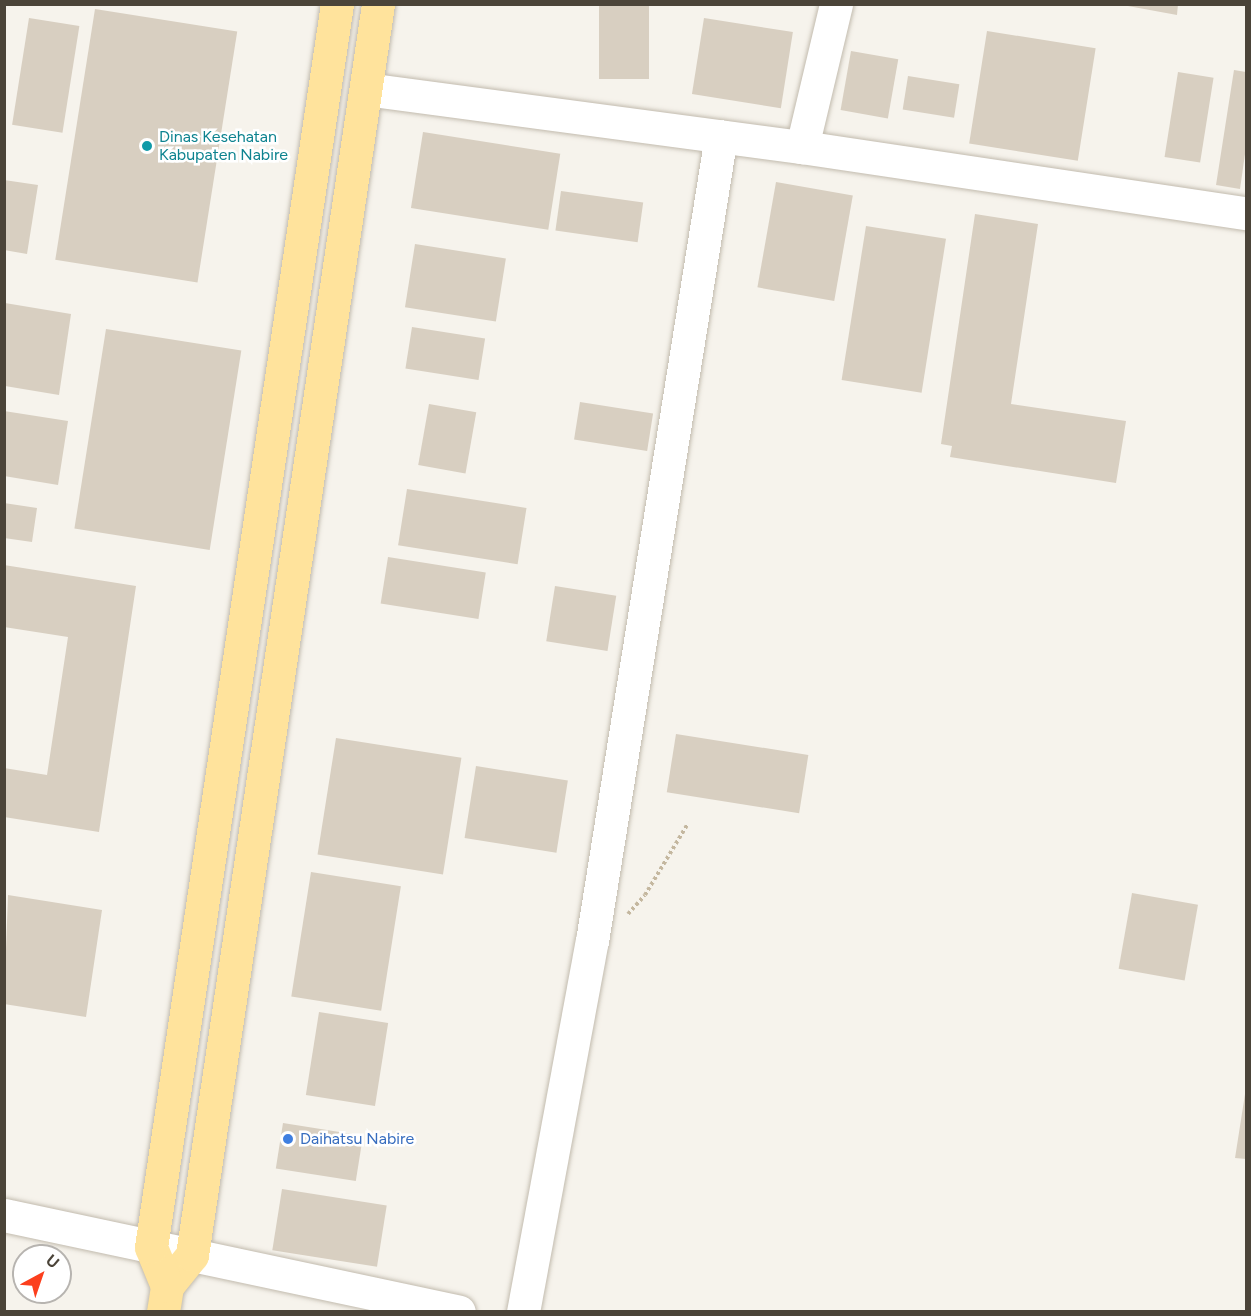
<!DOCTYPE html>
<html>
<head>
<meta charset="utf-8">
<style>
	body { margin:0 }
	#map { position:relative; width:1251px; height:1316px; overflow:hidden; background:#f6f3ec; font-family:Figtree,sans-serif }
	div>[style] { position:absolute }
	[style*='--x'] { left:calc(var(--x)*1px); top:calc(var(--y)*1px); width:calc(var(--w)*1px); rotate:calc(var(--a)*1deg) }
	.building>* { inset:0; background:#d8cfc1; transform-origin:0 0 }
	.path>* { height:4px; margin-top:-2px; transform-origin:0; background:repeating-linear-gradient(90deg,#c4b79f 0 3px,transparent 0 6px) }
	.roads { filter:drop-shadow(0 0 2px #c2bbae) drop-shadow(0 0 2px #c2bbae) }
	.minor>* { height:33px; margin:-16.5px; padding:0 16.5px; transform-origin:16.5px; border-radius:16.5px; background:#fff }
	.major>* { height:33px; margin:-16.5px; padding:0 16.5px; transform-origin:16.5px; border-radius:16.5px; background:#ffe39c }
	.dots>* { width:16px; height:16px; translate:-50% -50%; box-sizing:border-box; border:3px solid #fff; border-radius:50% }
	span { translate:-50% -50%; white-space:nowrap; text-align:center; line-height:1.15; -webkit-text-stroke:5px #fff; paint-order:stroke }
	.culture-label { font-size:16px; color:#0d838f }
	.left { translate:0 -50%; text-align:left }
	.shop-label { font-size:16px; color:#366cbe }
	.frame { position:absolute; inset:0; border:6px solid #4b4439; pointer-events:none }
	.north { position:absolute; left:12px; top:1244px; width:60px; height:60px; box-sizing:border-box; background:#fff; border:2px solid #b7b4b0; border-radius:50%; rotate:40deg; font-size:16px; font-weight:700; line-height:24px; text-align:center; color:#4b4439 }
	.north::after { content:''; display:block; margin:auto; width:21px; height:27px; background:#fc3f1d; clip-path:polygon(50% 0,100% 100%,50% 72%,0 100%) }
</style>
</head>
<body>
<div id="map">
	<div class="building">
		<div style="left:599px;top:4px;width:50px;height:75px"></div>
		<div style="clip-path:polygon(1117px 4px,1178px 4px,1177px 15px)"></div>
		<div style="left:95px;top:9px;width:144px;height:254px;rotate:9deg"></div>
		<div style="left:29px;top:18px;width:51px;height:108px;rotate:9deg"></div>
		<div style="left:704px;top:18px;width:90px;height:77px;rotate:9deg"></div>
		<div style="left:987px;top:31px;width:110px;height:114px;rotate:9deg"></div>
		<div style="left:851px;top:51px;width:48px;height:60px;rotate:10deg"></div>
		<div style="clip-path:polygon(1234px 70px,1246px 72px,1246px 147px,1240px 189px,1216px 185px)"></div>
		<div style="left:1178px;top:72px;width:36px;height:86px;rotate:9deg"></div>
		<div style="left:908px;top:76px;width:52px;height:34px;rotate:9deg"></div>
		<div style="left:423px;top:132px;width:139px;height:77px;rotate:9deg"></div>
		<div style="clip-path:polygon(4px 180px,38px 185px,27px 254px,4px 250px)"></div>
		<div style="left:776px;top:182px;width:78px;height:107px;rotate:10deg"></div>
		<div style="left:561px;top:191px;width:83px;height:40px;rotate:8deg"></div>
		<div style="clip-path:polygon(975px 214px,1038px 224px,1011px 404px,1126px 421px,1116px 483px,950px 457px,952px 446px,941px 444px)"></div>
		<div style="left:866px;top:226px;width:81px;height:156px;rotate:9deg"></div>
		<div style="left:415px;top:244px;width:92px;height:64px;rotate:9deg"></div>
		<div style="clip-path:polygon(5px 303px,71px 314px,59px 395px,5px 386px)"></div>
		<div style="left:412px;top:327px;width:74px;height:42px;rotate:9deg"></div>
		<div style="left:106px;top:329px;width:137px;height:202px;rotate:9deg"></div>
		<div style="left:580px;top:402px;width:74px;height:38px;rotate:9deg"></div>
		<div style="left:429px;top:404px;width:48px;height:62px;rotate:10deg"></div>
		<div style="clip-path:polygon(4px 411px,68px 421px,58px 485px,4px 476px)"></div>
		<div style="left:407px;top:489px;width:121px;height:57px;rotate:9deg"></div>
		<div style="clip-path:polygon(4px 503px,37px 508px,32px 542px,4px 538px)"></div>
		<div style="left:388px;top:557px;width:99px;height:47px;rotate:9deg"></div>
		<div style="clip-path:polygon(4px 565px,136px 586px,99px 832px,4px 817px,4px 768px,47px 775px,68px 637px,4px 627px)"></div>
		<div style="left:555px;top:586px;width:62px;height:56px;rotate:9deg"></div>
		<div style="left:676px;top:734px;width:134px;height:59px;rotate:9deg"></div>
		<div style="left:336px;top:738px;width:127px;height:118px;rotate:9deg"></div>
		<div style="left:476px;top:766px;width:93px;height:73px;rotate:9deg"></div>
		<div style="left:311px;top:872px;width:91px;height:126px;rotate:9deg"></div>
		<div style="left:1132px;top:893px;width:67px;height:77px;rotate:10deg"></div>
		<div style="clip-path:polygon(8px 895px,102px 910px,86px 1017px,4px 1004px)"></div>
		<div style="left:319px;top:1012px;width:70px;height:84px;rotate:9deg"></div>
		<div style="clip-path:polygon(1245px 1094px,1246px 1094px,1246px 1159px,1235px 1158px)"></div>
		<div style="left:283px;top:1123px;width:81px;height:46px;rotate:9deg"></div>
		<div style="left:282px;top:1189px;width:106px;height:62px;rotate:9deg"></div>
	</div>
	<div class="path">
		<div style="--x:628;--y:914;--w:25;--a:-48"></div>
		<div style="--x:645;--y:895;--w:82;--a:-59"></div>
	</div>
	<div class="roads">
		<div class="minor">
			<div style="--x:366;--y:89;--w:440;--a:7.6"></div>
			<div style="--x:802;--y:147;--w:449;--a:8.5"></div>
			<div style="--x:802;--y:147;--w:147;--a:-76.6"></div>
			<div style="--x:4;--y:1215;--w:465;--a:12"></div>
			<div style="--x:523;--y:1312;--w:377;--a:-79.5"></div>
			<div style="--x:592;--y:941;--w:815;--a:-80.9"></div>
		</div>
		<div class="major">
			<div style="--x:167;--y:1286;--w:40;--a:-51"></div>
			<div style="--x:192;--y:1255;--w:1265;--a:-81.54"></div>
			<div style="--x:163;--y:1312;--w:26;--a:-81"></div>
			<div style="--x:167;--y:1286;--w:42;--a:-112.3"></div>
			<div style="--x:151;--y:1247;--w:1257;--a:-81.49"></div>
		</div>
	</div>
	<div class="dots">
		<div style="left:147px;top:146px;background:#0f9aa8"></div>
		<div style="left:288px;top:1139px;background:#3f7fe0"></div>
	</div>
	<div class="culture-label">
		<span class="left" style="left:159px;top:146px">Dinas Kesehatan<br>Kabupaten Nabire</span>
	</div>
	<div class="shop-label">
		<span class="left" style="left:300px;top:1139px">Daihatsu Nabire</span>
	</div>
	<div class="frame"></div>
	<div class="north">U</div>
</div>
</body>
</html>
